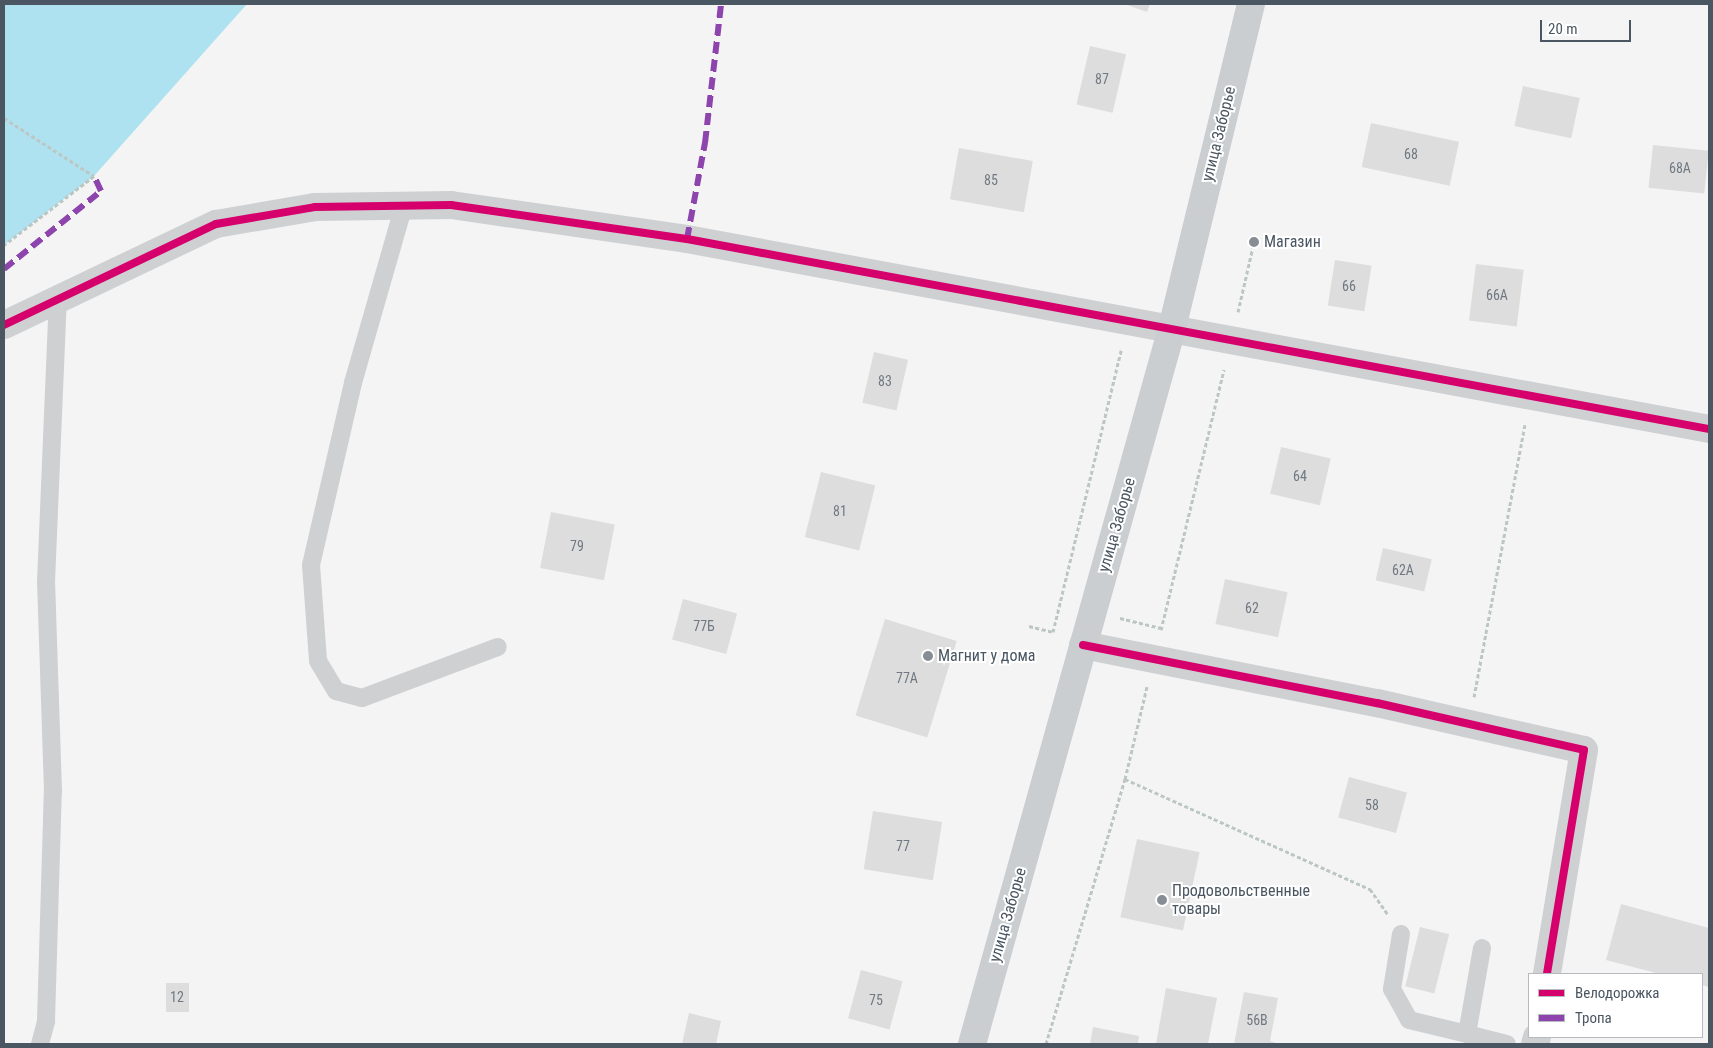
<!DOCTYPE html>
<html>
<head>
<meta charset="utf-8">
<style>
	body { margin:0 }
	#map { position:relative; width:1713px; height:1048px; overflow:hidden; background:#f4f4f4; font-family:"Roboto Condensed",sans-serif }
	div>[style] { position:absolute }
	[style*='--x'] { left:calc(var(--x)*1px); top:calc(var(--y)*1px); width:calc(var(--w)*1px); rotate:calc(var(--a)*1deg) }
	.water>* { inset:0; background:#aee2f0 }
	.building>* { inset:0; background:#ddddde; transform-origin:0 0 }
	.path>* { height:3px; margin-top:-1.5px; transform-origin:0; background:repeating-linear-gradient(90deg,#bcc7c4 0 4px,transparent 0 6.5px) }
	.service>* { height:18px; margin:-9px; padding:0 9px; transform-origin:9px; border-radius:9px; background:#ced0d2 }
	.minor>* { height:28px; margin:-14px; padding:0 14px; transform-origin:14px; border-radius:14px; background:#ced0d2 }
	.tertiary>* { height:28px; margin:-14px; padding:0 14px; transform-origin:14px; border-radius:14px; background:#ced0d2 }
	.primary>* { height:28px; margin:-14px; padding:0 14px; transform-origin:14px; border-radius:14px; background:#caced1 }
	.quiet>* { height:6px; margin-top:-3px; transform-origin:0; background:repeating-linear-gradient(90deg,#8e44ad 0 12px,transparent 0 18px) }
	.cycleway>* { height:8px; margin:-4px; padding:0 4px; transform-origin:4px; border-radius:4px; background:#d6006c }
	.dots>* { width:14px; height:14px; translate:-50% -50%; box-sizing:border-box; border:2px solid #fff; border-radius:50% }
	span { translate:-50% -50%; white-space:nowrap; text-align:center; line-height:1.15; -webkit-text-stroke:4px #fff; paint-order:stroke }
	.number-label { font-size:14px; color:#707881 }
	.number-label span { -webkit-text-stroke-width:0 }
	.street-label { font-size:16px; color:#4a5661 }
	.poi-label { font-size:16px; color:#4a5661 }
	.left { translate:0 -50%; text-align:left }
	.frame { position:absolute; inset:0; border:5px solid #4a5661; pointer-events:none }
	.legend { position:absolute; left:1528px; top:973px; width:175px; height:65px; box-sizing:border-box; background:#fff; border:1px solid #b7bbc0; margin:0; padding:6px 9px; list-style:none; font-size:15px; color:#4a5661 }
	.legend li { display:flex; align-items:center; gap:10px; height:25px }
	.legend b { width:25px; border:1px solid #b7bbc0 }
	.scale { position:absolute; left:1540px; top:20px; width:91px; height:22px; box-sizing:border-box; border:2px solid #4a5661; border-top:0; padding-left:6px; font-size:15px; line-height:18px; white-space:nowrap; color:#4a5661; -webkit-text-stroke:4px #fff; paint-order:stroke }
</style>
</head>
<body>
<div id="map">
	<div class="water">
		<div style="clip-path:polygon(4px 4px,247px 4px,94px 176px,4px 245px)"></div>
	</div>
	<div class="building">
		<div style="clip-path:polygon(1124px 4px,1150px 4px,1147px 12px)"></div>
		<div style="left:1090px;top:46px;width:37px;height:60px;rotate:13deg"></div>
		<div style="left:1523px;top:86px;width:58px;height:41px;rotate:12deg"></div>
		<div style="left:1371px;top:123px;width:90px;height:45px;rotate:12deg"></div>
		<div style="left:1653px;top:145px;width:56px;height:43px;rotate:6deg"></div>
		<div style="left:959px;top:148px;width:75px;height:52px;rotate:10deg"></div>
		<div style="left:1335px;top:260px;width:37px;height:46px;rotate:9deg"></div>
		<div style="left:1476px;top:264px;width:48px;height:57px;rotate:7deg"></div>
		<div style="left:874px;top:352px;width:35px;height:52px;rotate:13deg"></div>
		<div style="left:1281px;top:447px;width:51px;height:48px;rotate:13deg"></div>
		<div style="left:821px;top:472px;width:56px;height:67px;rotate:14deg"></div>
		<div style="left:551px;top:512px;width:65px;height:57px;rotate:11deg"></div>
		<div style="left:1383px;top:548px;width:50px;height:33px;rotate:13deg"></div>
		<div style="left:1225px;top:579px;width:64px;height:46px;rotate:12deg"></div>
		<div style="left:683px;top:599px;width:56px;height:42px;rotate:15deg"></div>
		<div style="left:885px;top:619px;width:75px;height:101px;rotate:17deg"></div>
		<div style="left:1349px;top:777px;width:60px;height:42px;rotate:15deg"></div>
		<div style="left:873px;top:811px;width:70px;height:59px;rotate:9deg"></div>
		<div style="left:1137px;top:839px;width:64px;height:80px;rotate:12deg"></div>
		<div style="clip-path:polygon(1621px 904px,1709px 928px,1709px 987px,1702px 985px,1702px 974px,1660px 974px,1606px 960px)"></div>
		<div style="left:1420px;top:927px;width:30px;height:61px;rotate:14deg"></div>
		<div style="left:861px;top:970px;width:43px;height:50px;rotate:15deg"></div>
		<div style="left:166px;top:983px;width:23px;height:29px"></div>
		<div style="clip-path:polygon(1166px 988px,1217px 998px,1208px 1044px,1156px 1044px)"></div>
		<div style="clip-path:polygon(1244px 992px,1278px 998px,1270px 1041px,1279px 1044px,1234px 1044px)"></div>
		<div style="clip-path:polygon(689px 1013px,721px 1021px,716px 1044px,682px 1044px)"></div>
		<div style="clip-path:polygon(1093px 1027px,1139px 1036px,1138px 1044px,1090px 1044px)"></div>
	</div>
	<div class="path">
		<div style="--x:4;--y:118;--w:107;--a:32.8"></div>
		<div style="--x:94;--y:176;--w:113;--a:142.5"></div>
		<div style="--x:1238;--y:312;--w:72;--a:-77.1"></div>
		<div style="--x:1120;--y:618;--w:42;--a:13.7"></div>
		<div style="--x:1029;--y:626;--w:25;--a:14"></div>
		<div style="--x:1053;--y:632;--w:290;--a:-76.4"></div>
		<div style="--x:1161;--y:630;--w:268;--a:-76.4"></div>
		<div style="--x:1474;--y:697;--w:277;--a:-79.4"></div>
		<div style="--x:1125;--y:779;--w:269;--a:24.2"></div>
		<div style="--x:1370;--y:889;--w:32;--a:55"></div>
		<div style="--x:1046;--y:1044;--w:277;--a:-73.4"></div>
		<div style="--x:1125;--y:779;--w:95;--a:-76.6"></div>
	</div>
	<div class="service">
		<div style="--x:404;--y:205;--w:185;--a:106"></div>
		<div style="--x:353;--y:383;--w:187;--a:103"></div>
		<div style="--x:311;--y:565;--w:96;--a:85.8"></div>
		<div style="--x:318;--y:661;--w:35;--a:59"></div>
		<div style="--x:336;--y:691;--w:27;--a:15"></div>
		<div style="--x:362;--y:698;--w:145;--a:-20.6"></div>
		<div style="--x:1401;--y:934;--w:56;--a:99.3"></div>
		<div style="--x:1392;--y:989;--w:35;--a:61"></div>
		<div style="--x:1409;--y:1020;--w:60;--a:13.6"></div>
		<div style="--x:1482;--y:948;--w:87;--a:99.9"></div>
		<div style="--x:1467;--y:1034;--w:41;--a:14"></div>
		<div style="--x:40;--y:1044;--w:24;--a:-75"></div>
		<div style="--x:46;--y:1021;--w:230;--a:-88.3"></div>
		<div style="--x:53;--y:791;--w:209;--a:-91.9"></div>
		<div style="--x:46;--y:582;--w:286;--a:-87.6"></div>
	</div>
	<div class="minor">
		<div style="--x:1083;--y:645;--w:300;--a:11.2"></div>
		<div style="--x:1377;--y:703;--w:212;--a:12.8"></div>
		<div style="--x:1584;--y:750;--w:227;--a:99.4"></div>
		<div style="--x:1535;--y:1044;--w:7;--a:-74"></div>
	</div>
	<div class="tertiary">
		<div style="--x:4;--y:325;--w:235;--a:-25.5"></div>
		<div style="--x:216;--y:224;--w:100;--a:-9.7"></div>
		<div style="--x:315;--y:207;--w:136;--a:-0.8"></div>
		<div style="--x:451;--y:205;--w:238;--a:8.2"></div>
		<div style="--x:687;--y:239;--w:1040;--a:10.53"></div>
	</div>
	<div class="primary">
		<div style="--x:972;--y:1044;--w:743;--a:-74.39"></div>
		<div style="--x:1172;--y:328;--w:333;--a:-76.3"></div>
	</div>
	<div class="quiet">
		<div style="--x:687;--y:239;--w:98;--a:-79.4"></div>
		<div style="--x:705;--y:143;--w:140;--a:-83.4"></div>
		<div style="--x:4;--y:269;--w:124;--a:-38.8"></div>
		<div style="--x:101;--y:191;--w:17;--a:-115"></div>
	</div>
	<div class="cycleway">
		<div style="--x:4;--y:325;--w:235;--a:-25.5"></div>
		<div style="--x:216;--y:224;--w:100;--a:-9.7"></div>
		<div style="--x:315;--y:207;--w:136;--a:-0.8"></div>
		<div style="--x:451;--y:205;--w:238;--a:8.2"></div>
		<div style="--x:687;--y:239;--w:1040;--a:10.53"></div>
		<div style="--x:1083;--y:645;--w:300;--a:11.2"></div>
		<div style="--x:1377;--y:703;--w:212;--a:12.8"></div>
		<div style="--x:1584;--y:750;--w:227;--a:99.4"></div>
	</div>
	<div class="dots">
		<div style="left:1254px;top:242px;background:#868d94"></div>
		<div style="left:928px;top:656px;background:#868d94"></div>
		<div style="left:1162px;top:900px;background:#868d94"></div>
	</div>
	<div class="number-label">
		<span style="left:1102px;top:79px">87</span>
		<span style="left:1411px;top:154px">68</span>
		<span style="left:1680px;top:168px">68А</span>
		<span style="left:991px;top:180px">85</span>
		<span style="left:1349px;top:286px">66</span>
		<span style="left:1497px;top:295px">66А</span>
		<span style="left:885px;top:381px">83</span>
		<span style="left:1300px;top:476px">64</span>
		<span style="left:840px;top:511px">81</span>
		<span style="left:577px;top:546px">79</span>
		<span style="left:1403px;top:570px">62А</span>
		<span style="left:1252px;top:608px">62</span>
		<span style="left:704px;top:626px">77Б</span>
		<span style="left:907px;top:678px">77А</span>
		<span style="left:1372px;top:805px">58</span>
		<span style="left:903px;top:846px">77</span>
		<span style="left:177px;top:997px">12</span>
		<span style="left:876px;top:1000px">75</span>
		<span style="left:1257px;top:1020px">56В</span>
	</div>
	<div class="street-label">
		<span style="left:1219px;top:134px;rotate:-76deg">улица Заборье</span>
		<span style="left:1117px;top:525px;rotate:-74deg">улица Заборье</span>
		<span style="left:1008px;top:915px;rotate:-74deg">улица Заборье</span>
	</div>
	<div class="poi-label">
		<span class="left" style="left:1264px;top:242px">Магазин</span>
		<span class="left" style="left:938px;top:656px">Магнит у дома</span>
		<span class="left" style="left:1172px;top:900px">Продовольственные<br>товары</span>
	</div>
	<div class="frame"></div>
	<ul class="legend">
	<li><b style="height:6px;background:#d6006c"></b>Велодорожка</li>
	<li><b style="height:6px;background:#8e44ad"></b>Тропа</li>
	</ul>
	<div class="scale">20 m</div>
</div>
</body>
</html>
